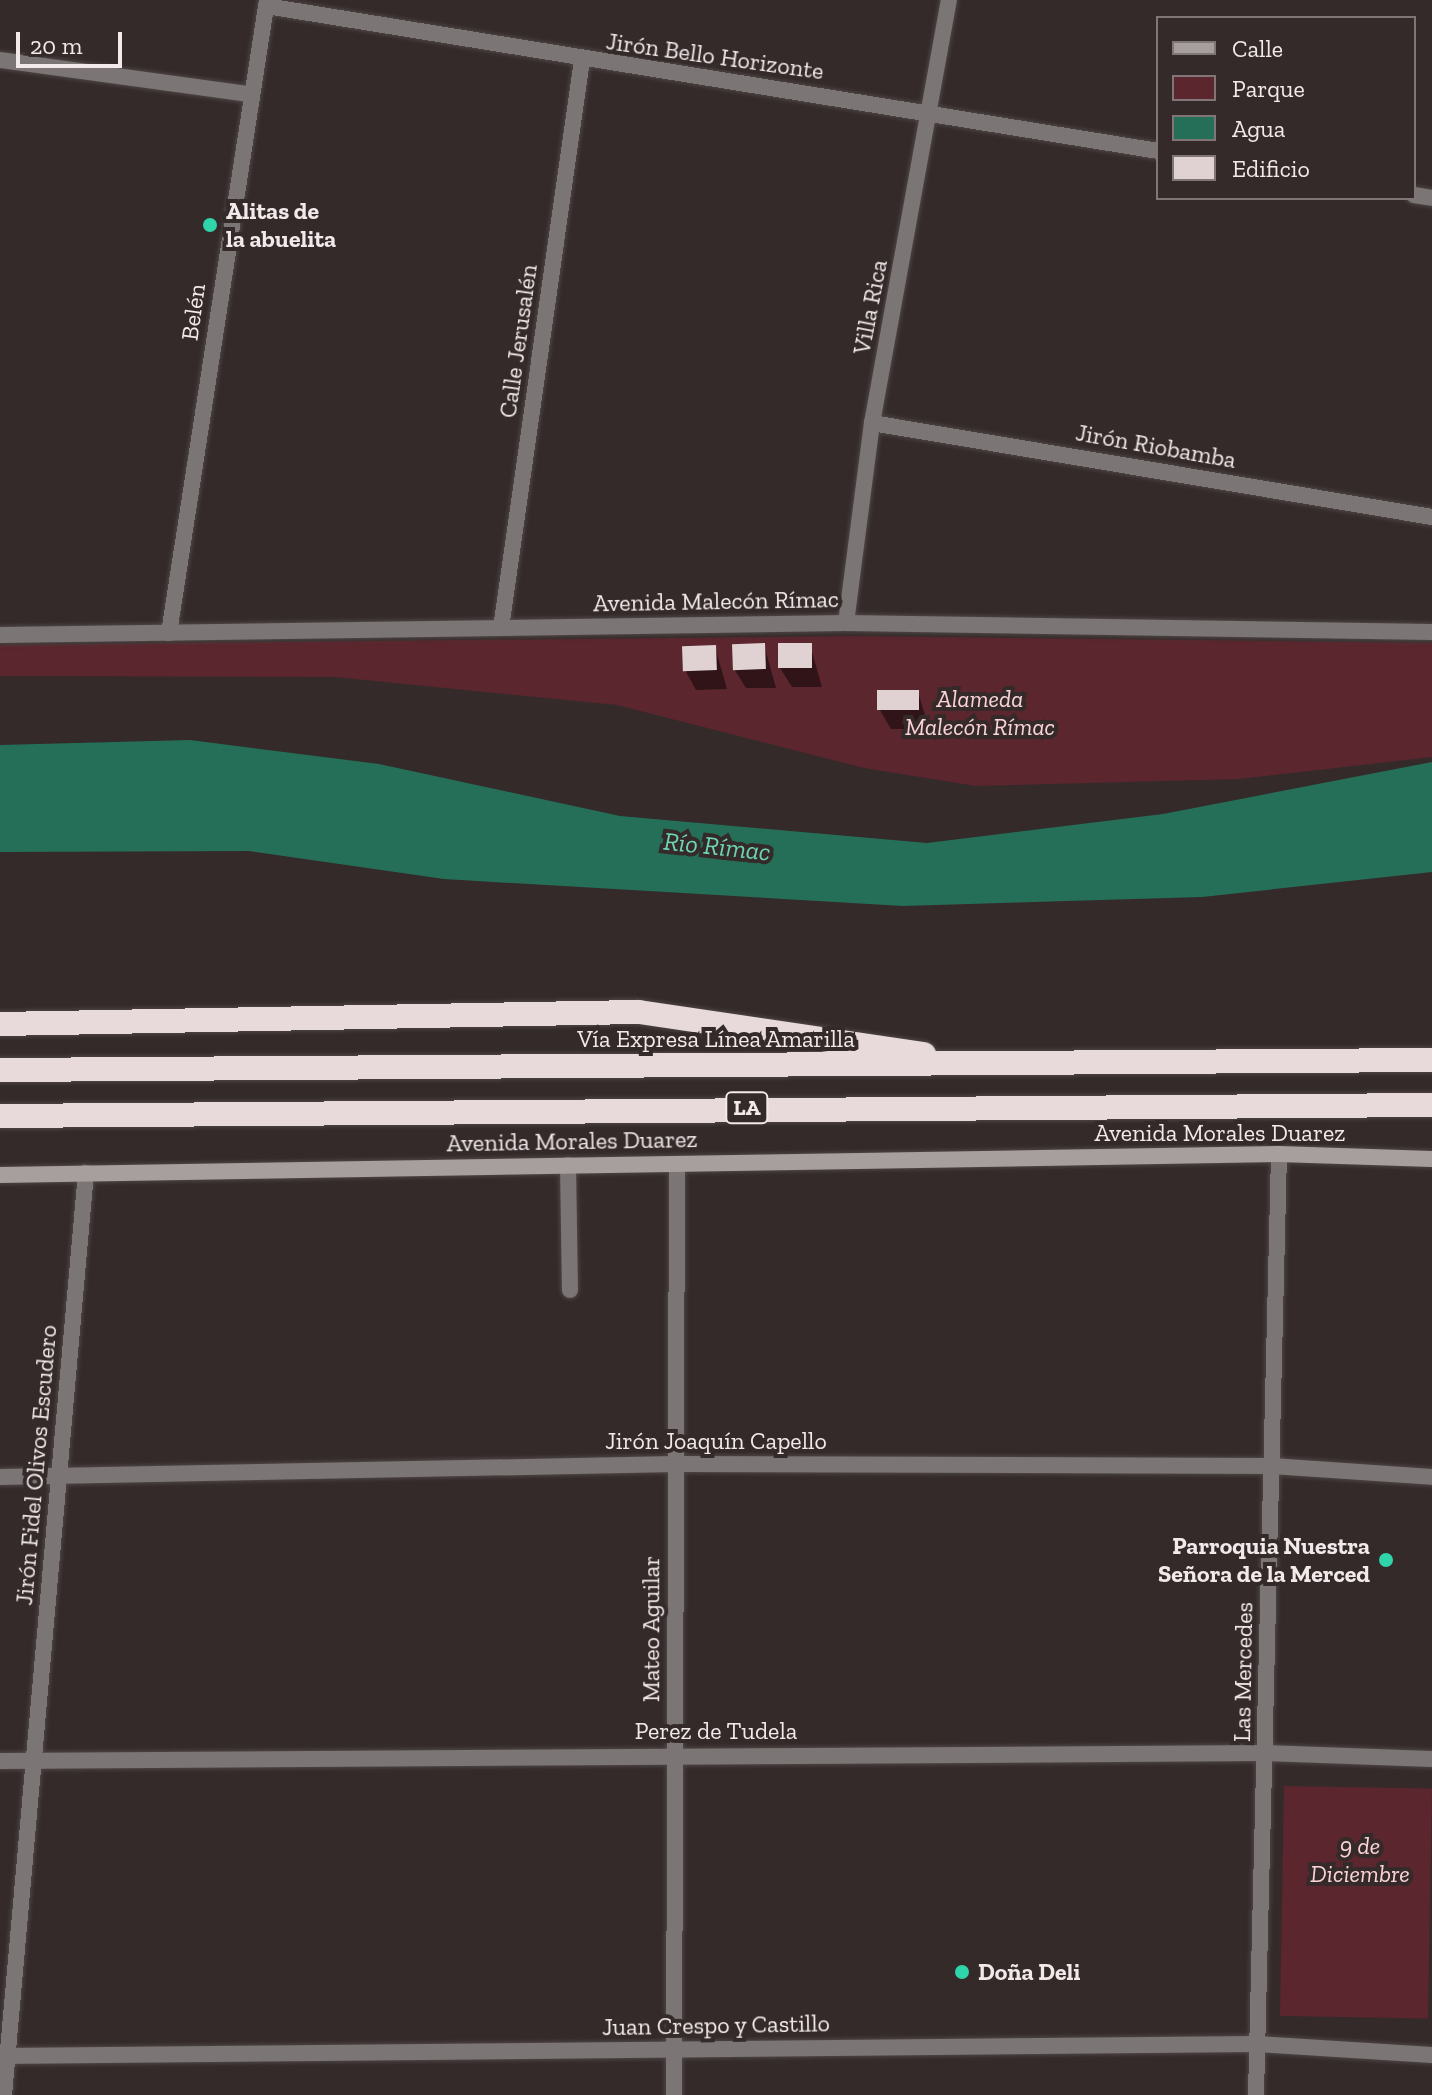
<!DOCTYPE html>
<html>
<head>
<meta charset="utf-8">
<style>
	body { margin:0 }
	#map { position:relative; width:1432px; height:2095px; overflow:hidden; background:#342a2a; font-family:"Zilla Slab",serif }
	div>[style] { position:absolute }
	[style*='--x'] { left:calc(var(--x)*1px); top:calc(var(--y)*1px); width:calc(var(--w)*1px); rotate:calc(var(--a)*1deg) }
	.green>* { inset:0; background:#5b262d; transform-origin:0 0 }
	.water>* { inset:0; background:#256f59 }
	.shadow>* { inset:0; background:#0007 }
	.building>* { inset:0; background:#e0d1d2; transform-origin:0 0 }
	.roads { filter:drop-shadow(0 0 2px #4e4545) drop-shadow(0 0 2px #4e4545) }
	.lane>* { height:16px; margin:-8px; padding:0 8px; transform-origin:8px; border-radius:8px; background:#7b7575 }
	.street>* { height:16px; margin:-8px; padding:0 8px; transform-origin:8px; border-radius:8px; background:#7b7575 }
	.secondary>* { height:16px; margin:-8px; padding:0 8px; transform-origin:8px; border-radius:8px; background:#a79e9e }
	.highway>* { height:24px; margin:-12px; padding:0 12px; transform-origin:12px; border-radius:12px; background:#e8dada }
	.dots>* { width:22px; height:22px; translate:-50% -50%; box-sizing:border-box; border:4px solid #342a2a; border-radius:50% }
	span { translate:-50% -50%; white-space:nowrap; text-align:center; line-height:1.15; -webkit-text-stroke:8px #342a2a; paint-order:stroke }
	.shield-label span { padding:2px 6px; background:#342a2a; border:2px solid; border-radius:6px; -webkit-text-stroke-width:0 }
	.shield-label { font-size:22px; color:#f1e9ea; font-weight:700 }
	.street-label { font-size:24px; color:#f1e9ea }
	.poi-label { font-size:24px; color:#f1e9ea; font-weight:700 }
	.left { translate:0 -50%; text-align:left }
	.right { translate:-100% -50%; text-align:right }
	.park-label { font-size:24px; color:#fcd4d7; font-style:italic }
	.water-label { font-size:26px; color:#6cd5b4; font-style:italic }
	.legend { position:absolute; left:1156px; top:16px; width:260px; height:184px; box-sizing:border-box; background:#342a2a; border:2px solid #807677; margin:0; padding:10px 14px; list-style:none; font-size:24px; color:#f1e9ea }
	.legend li { display:flex; align-items:center; gap:16px; height:40px }
	.legend b { width:40px; border:2px solid #807677 }
	.scale { position:absolute; left:16px; top:32px; width:106px; height:36px; box-sizing:border-box; border:4px solid #f1e9ea; border-top:0; padding-left:10px; font-size:24px; line-height:28px; white-space:nowrap; color:#f1e9ea; -webkit-text-stroke:6px #342a2a; paint-order:stroke }
</style>
</head>
<body>
<div id="map">
	<div class="green">
		<div style="clip-path:polygon(853px 636px,1432px 643px,1432px 757px,1239px 779px,976px 786px,864px 768px,617px 705px,335px 677px,0 676px,0 645px)"></div>
		<div style="left:1284px;top:1786px;width:148px;height:230px;rotate:1deg"></div>
	</div>
	<div class="water">
		<div style="clip-path:polygon(190px 740px,379px 764px,620px 816px,927px 843px,1163px 814px,1432px 762px,1432px 872px,1202px 897px,903px 906px,444px 879px,249px 851px,0 852px,0 745px)"></div>
	</div>
	<div class="shadow">
		<div style="clip-path:polygon(764px 645px,776px 688px,746px 688px,734px 669px)"></div>
		<div style="clip-path:polygon(810px 645px,822px 687px,792px 687px,780px 668px)"></div>
		<div style="clip-path:polygon(715px 647px,727px 689px,696px 690px,685px 670px)"></div>
		<div style="clip-path:polygon(918px 692px,929px 729px,891px 729px,880px 710px)"></div>
	</div>
	<div class="building">
		<div style="left:765px;top:643px;width:26px;height:33px;rotate:88deg"></div>
		<div style="left:812px;top:643px;width:25px;height:34px;rotate:90deg"></div>
		<div style="left:716px;top:645px;width:25px;height:34px;rotate:88deg"></div>
		<div style="left:919px;top:690px;width:20px;height:42px;rotate:90deg"></div>
	</div>
	<div class="roads">
		<div class="lane">
			<div style="--x:568;--y:1165;--w:125;--a:89.1"></div>
		</div>
		<div class="street">
			<div style="--x:266;--y:6;--w:904;--a:9.23"></div>
			<div style="--x:0;--y:60;--w:251;--a:7.8"></div>
			<div style="--x:1414;--y:195;--w:18;--a:9"></div>
			<div style="--x:872;--y:423;--w:568;--a:9.53"></div>
			<div style="--x:846;--y:623;--w:202;--a:-82.6"></div>
			<div style="--x:872;--y:423;--w:430;--a:-79.7"></div>
			<div style="--x:501;--y:628;--w:574;--a:-81.88"></div>
			<div style="--x:169;--y:633;--w:641;--a:-81.2"></div>
			<div style="--x:0;--y:635;--w:846;--a:-0.81"></div>
			<div style="--x:846;--y:623;--w:586;--a:0.88"></div>
			<div style="--x:0;--y:1477;--w:676;--a:-1.1"></div>
			<div style="--x:676;--y:1464;--w:596;--a:0.19"></div>
			<div style="--x:1272;--y:1466;--w:160;--a:3.9"></div>
			<div style="--x:0;--y:1761;--w:1265;--a:-0.36"></div>
			<div style="--x:1265;--y:1753;--w:167;--a:2.1"></div>
			<div style="--x:0;--y:2056;--w:1257;--a:-0.55"></div>
			<div style="--x:1257;--y:2044;--w:175;--a:3.6"></div>
			<div style="--x:4;--y:2095;--w:926;--a:-84.92"></div>
			<div style="--x:674;--y:2095;--w:931;--a:-89.82"></div>
			<div style="--x:1256;--y:2095;--w:941;--a:-88.6"></div>
		</div>
		<div class="secondary">
			<div style="--x:0;--y:1175;--w:1279;--a:-0.94"></div>
			<div style="--x:1279;--y:1154;--w:153;--a:1.9"></div>
		</div>
		<div class="highway">
			<div style="--x:0;--y:1024;--w:639;--a:-1.08"></div>
			<div style="--x:639;--y:1012;--w:288;--a:8.4"></div>
			<div style="--x:0;--y:1070;--w:1432;--a:-0.4"></div>
			<div style="--x:0;--y:1116;--w:1432;--a:-0.44"></div>
		</div>
	</div>
	<div class="dots">
		<div style="left:210px;top:225px;background:#2fd4aa"></div>
		<div style="left:1386px;top:1560px;background:#2fd4aa"></div>
		<div style="left:962px;top:1972px;background:#2fd4aa"></div>
	</div>
	<div class="shield-label">
		<span style="left:747px;top:1108px">LA</span>
	</div>
	<div class="street-label">
		<span style="left:715px;top:56px;rotate:8deg">Jirón Bello Horizonte</span>
		<span style="left:870px;top:307px;rotate:-79deg">Villa Rica</span>
		<span style="left:193px;top:312px;rotate:-82deg">Belén</span>
		<span style="left:518px;top:341px;rotate:-82deg">Calle Jerusalén</span>
		<span style="left:1156px;top:446px;rotate:10deg">Jirón Riobamba</span>
		<span style="left:716px;top:601px;rotate:-1deg">Avenida Malecón Rímac</span>
		<span style="left:716px;top:1039px">Vía Expresa Línea Amarilla</span>
		<span style="left:1220px;top:1133px">Avenida Morales Duarez</span>
		<span style="left:572px;top:1141px;rotate:-1deg">Avenida Morales Duarez</span>
		<span style="left:716px;top:1441px">Jirón Joaquín Capello</span>
		<span style="left:36px;top:1465px;rotate:-85deg">Jirón Fidel Olivos Escudero</span>
		<span style="left:651px;top:1629px;rotate:-90deg">Mateo Aguilar</span>
		<span style="left:1243px;top:1672px;rotate:-89deg">Las Mercedes</span>
		<span style="left:716px;top:1731px">Perez de Tudela</span>
		<span style="left:716px;top:2025px;rotate:-1deg">Juan Crespo y Castillo</span>
	</div>
	<div class="poi-label">
		<span class="left" style="left:226px;top:225px">Alitas de<br>la abuelita</span>
		<span class="right" style="left:1370px;top:1560px">Parroquia Nuestra<br>Señora de la Merced</span>
		<span class="left" style="left:978px;top:1972px">Doña Deli</span>
	</div>
	<div class="park-label">
		<span style="left:980px;top:713px">Alameda<br>Malecón Rímac</span>
		<span style="left:1360px;top:1860px">9 de<br>Diciembre</span>
	</div>
	<div class="water-label">
		<span style="left:717px;top:847px;rotate:6deg">Río Rímac</span>
	</div>
	<ul class="legend">
	<li><b style="height:10px;background:#a79e9e"></b>Calle</li>
	<li><b style="height:22px;background:#5b262d"></b>Parque</li>
	<li><b style="height:22px;background:#256f59"></b>Agua</li>
	<li><b style="height:22px;background:#e0d1d2"></b>Edificio</li>
	</ul>
	<div class="scale">20 m</div>
</div>
</body>
</html>
